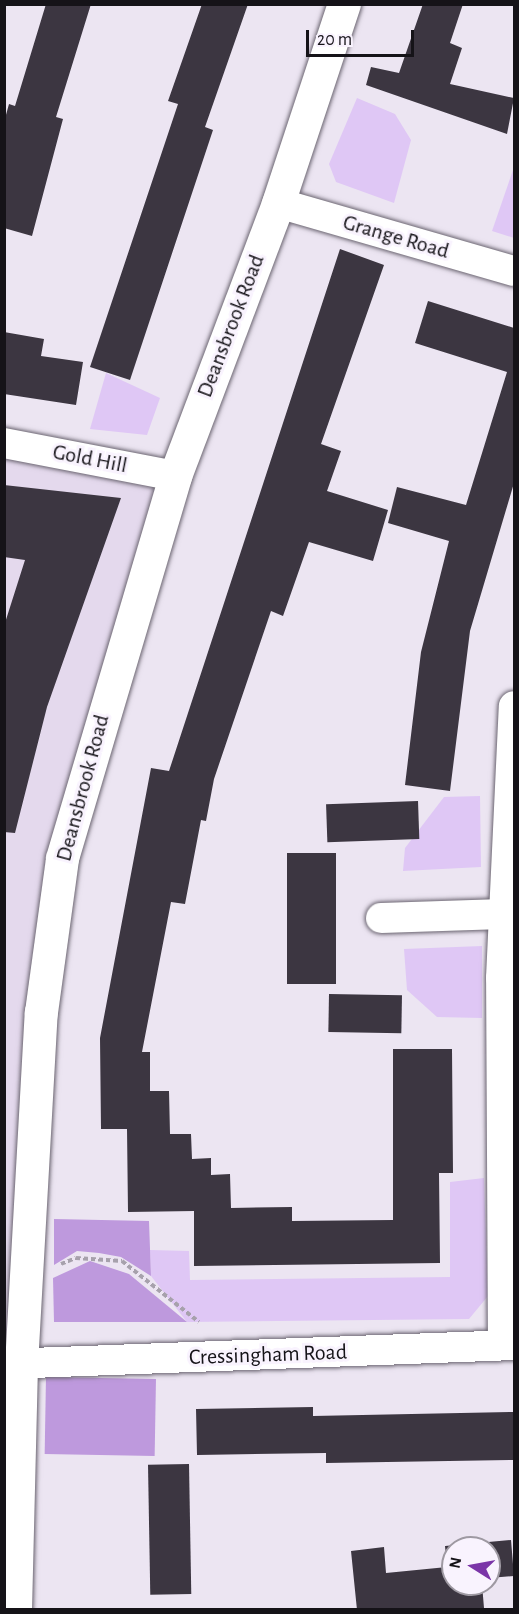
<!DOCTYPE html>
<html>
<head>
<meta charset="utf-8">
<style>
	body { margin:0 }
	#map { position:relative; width:519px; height:1614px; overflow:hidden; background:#ece5f2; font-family:"Alegreya Sans",sans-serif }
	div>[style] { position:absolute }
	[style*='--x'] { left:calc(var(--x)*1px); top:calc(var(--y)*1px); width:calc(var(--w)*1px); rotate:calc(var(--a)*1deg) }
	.built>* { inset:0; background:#e4d9ed }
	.green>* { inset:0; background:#dfc7f5 }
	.forest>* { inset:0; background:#be99dd; transform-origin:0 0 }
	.building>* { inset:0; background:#3c3641; transform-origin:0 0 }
	.path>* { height:4px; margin-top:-2px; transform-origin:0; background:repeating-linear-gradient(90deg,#a7a1ac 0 4.5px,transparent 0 7.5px) }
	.roads { filter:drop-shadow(0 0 2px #6b6571) drop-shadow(0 0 2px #6b6571) }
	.minor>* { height:30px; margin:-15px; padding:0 15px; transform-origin:15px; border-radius:15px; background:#fff }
	.tertiary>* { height:33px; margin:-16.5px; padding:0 16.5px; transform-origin:16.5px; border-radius:16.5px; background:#fff }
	span { translate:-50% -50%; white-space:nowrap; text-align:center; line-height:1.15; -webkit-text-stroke:6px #f9f3fe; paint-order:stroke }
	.street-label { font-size:22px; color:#151318 }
	.frame { position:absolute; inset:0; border:6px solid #151318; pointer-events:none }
	.north { position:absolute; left:441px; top:1536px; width:60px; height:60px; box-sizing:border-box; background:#f9f3fe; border:2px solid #9e99a2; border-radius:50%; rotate:281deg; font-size:16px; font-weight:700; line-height:24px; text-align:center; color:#151318 }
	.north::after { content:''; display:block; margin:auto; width:21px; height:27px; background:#7b35a8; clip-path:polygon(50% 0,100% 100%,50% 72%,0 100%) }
	.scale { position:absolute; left:306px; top:30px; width:108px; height:27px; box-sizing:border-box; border:3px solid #151318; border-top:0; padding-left:8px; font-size:18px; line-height:21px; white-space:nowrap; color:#151318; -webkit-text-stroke:4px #f9f3fe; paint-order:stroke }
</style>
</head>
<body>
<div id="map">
	<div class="built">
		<div style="clip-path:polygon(5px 443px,175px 476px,62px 858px,5px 1364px)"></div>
	</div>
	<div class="green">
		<div style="clip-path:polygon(357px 98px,395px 114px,411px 140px,394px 203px,336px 182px,329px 164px)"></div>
		<div style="clip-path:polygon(514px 167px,514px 238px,492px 231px)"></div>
		<div style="clip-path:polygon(106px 373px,160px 398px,147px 435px,90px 429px)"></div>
		<div style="clip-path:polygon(480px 796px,481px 867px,403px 871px,405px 848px,444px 797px)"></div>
		<div style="clip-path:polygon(482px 946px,482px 1018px,437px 1017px,407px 990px,404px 949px)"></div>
		<div style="clip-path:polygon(484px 1178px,488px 1296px,469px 1319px,187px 1322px,151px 1276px,150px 1250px,189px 1251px,190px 1280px,450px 1277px,450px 1182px)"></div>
	</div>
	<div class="forest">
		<div style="clip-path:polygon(54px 1219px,149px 1221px,151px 1276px,121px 1257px,99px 1253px,77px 1251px,54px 1265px)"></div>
		<div style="clip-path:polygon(90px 1261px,129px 1274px,187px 1322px,54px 1322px,53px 1278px)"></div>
		<div style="left:46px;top:1377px;width:110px;height:77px;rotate:1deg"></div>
	</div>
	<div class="building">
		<div style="clip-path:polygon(46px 4px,91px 4px,56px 117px,63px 119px,32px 236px,4px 228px,4px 122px,9px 104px,15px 106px)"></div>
		<div style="clip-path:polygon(202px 4px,248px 4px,205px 127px,213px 130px,130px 380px,90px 367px,178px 104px,168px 101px)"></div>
		<div style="clip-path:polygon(423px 4px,463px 4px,450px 43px,462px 48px,450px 84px,514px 98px,507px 134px,366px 85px,371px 67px,399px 73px)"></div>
		<div style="clip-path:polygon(340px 249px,384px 265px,321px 444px,341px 451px,327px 491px,388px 510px,373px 561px,309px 542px,283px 616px,271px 611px,214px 779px,206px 821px,201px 820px,185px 904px,171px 902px,142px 1052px,150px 1052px,150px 1091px,169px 1091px,170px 1134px,191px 1134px,192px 1159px,211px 1158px,211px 1175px,230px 1174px,231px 1208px,292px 1207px,292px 1221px,393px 1220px,393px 1049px,452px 1049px,453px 1173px,439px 1173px,440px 1263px,194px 1266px,194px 1211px,128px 1212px,127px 1129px,101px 1129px,100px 1038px,151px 768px,169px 771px)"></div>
		<div style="clip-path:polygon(428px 301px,514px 328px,514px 483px,470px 631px,450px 791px,405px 785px,421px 652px,449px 541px,388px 523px,397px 487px,466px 505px,507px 372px,415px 343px)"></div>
		<div style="clip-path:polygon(4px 332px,44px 339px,41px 356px,83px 362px,76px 405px,4px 394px)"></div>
		<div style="clip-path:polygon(4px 485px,121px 498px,47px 707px,15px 833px,4px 832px,4px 626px,25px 560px,4px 557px)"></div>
		<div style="left:418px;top:801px;width:38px;height:92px;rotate:88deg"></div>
		<div style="left:287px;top:853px;width:49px;height:131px"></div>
		<div style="left:329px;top:994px;width:73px;height:38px;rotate:1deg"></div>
		<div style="clip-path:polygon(313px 1407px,313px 1416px,514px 1412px,514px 1460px,326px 1463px,326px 1453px,197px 1455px,196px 1409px)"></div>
		<div style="left:189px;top:1464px;width:130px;height:41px;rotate:89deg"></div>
		<div style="clip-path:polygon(511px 1540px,514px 1576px,489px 1578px,489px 1548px,453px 1548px,453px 1584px,482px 1584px,484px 1608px,357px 1610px,351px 1551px,384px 1547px,386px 1573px,447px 1567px,445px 1546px)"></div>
	</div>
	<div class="path">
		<div style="--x:61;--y:1264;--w:16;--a:-22"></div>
		<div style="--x:76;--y:1258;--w:46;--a:3.7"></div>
		<div style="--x:122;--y:1261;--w:98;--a:38.4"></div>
	</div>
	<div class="roads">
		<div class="minor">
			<div style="--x:278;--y:203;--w:246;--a:16.1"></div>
			<div style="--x:4;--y:443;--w:174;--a:10.9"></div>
			<div style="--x:381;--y:918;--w:122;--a:-1.9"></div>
			<div style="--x:503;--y:1345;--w:367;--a:-90.3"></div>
			<div style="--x:501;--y:978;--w:272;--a:-87.3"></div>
			<div style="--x:4;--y:1364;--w:510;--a:-2.13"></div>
		</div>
		<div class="tertiary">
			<div style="--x:15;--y:1610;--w:245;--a:-88.6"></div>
			<div style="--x:21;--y:1365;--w:354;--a:-86.8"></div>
			<div style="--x:41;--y:1012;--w:155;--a:-82.2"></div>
			<div style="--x:62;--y:858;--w:398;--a:-73.5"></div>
			<div style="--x:175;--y:476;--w:292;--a:-69.3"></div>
			<div style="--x:278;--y:203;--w:210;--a:-71.7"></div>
		</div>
	</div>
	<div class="street-label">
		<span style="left:396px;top:237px;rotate:16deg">Grange Road</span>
		<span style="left:231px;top:326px;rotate:-69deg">Deansbrook Road</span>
		<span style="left:90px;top:459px;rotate:11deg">Gold Hill</span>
		<span style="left:83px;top:788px;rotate:-75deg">Deansbrook Road</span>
		<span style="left:268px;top:1355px;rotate:-2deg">Cressingham Road</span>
	</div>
	<div class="frame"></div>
	<div class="north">N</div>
	<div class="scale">20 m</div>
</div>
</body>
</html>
